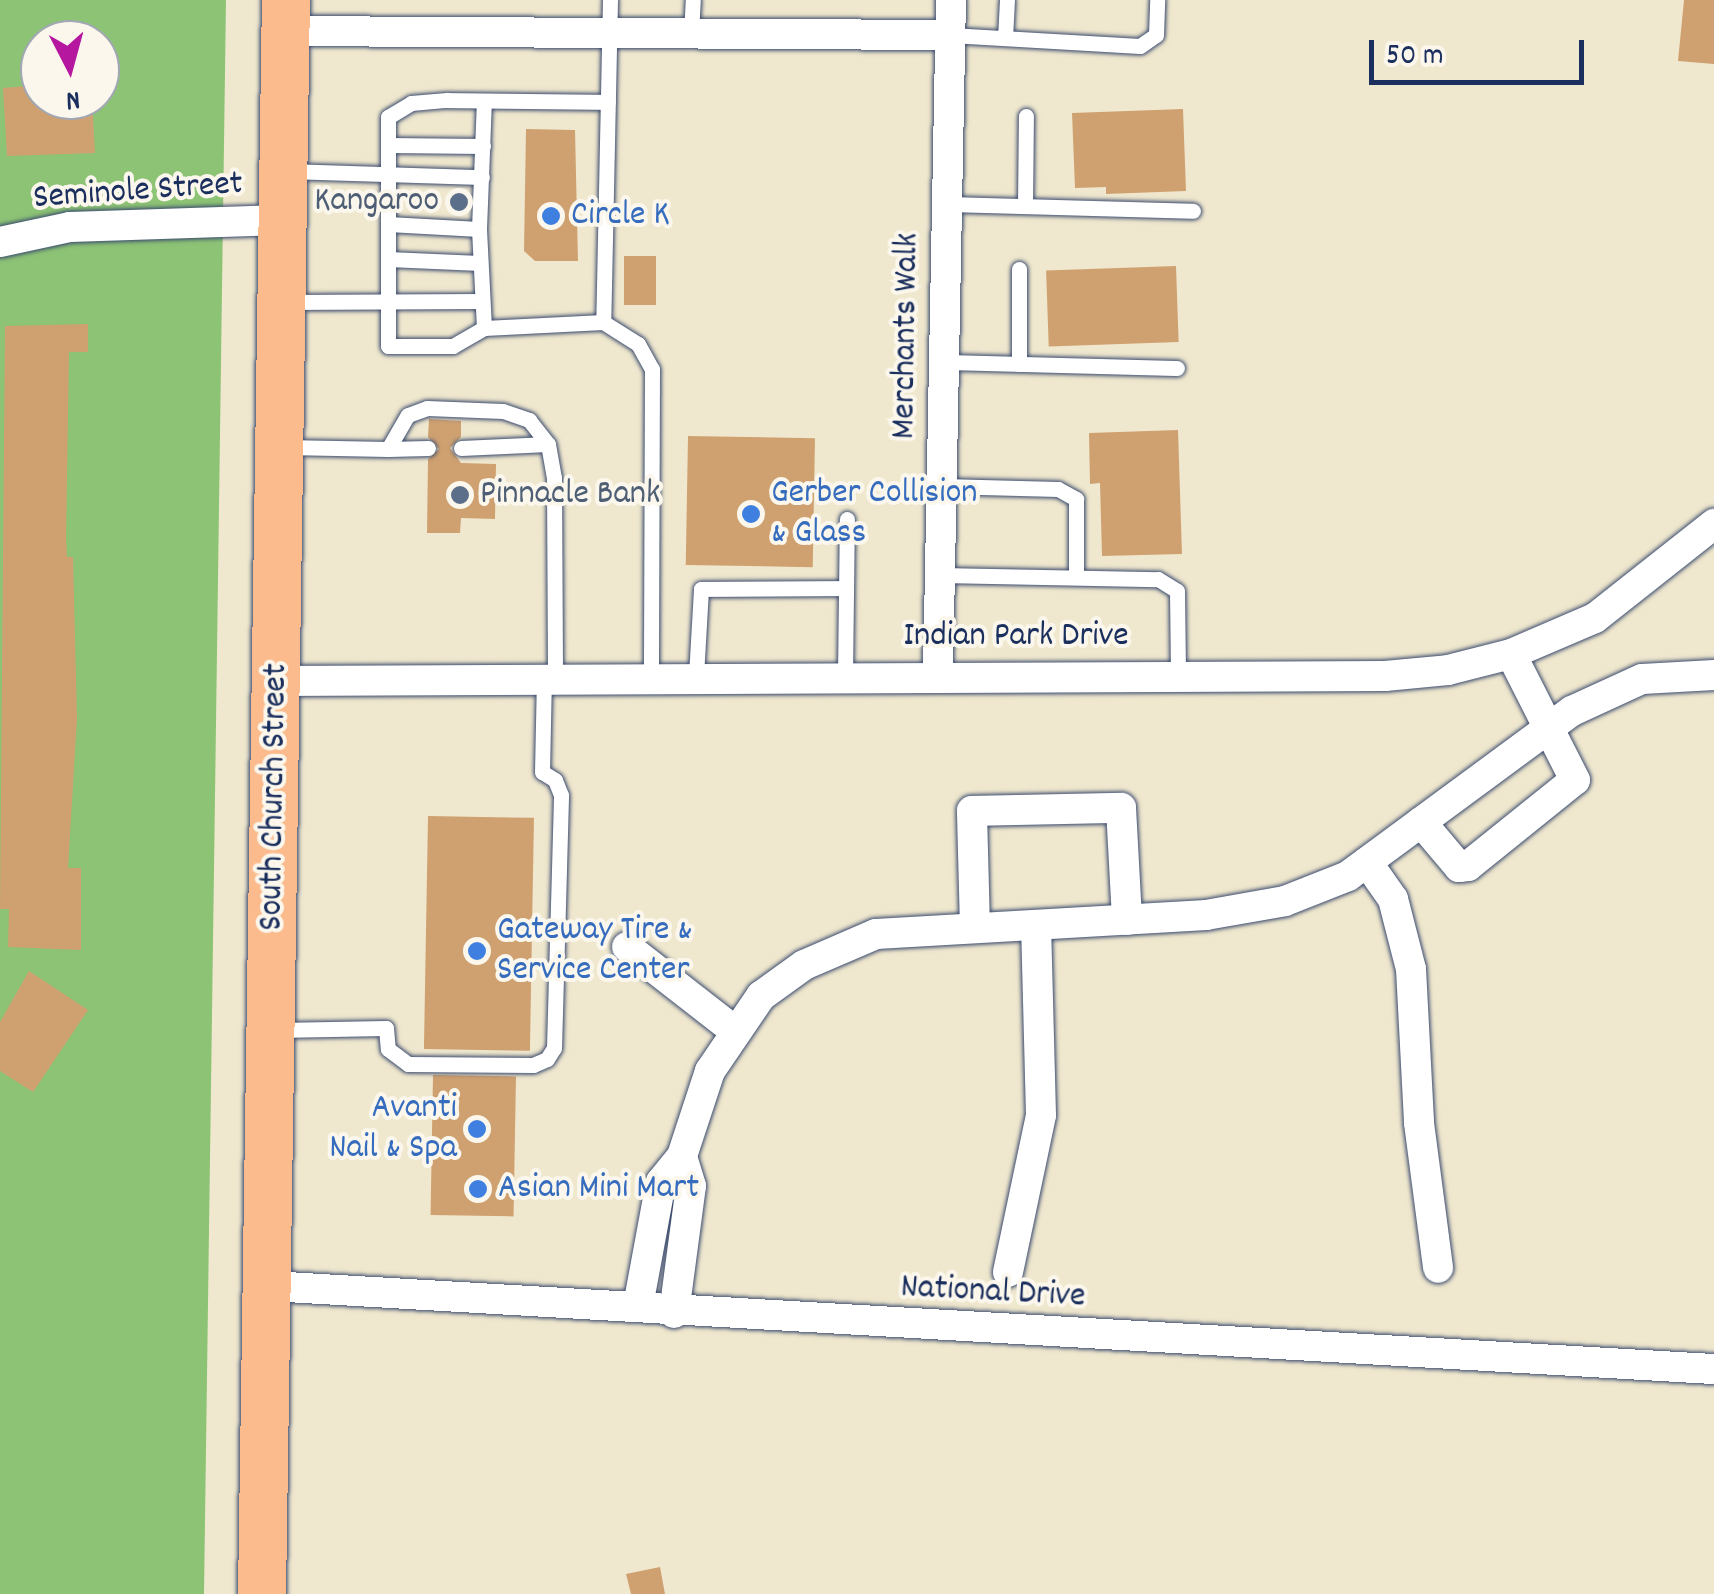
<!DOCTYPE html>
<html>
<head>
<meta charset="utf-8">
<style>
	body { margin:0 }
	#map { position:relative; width:1714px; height:1594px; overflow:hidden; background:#f0e8ce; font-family:Dekko,sans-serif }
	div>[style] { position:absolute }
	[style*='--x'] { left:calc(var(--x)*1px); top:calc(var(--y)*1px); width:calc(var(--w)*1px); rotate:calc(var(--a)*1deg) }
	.green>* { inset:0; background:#8dc375 }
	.building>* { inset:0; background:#cfa171; transform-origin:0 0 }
	.roads { filter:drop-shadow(0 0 2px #3b4b6f) drop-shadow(0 0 2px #3b4b6f) }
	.service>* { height:15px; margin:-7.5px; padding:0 7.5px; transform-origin:7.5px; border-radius:7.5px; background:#fff }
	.minor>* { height:30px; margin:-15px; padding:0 15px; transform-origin:15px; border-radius:15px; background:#fff }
	.trunk>* { height:48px; margin:-24px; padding:0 24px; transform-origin:24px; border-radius:24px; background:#fbbb8c }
	.dots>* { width:28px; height:28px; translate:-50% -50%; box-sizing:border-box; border:5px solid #fbf7ec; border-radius:50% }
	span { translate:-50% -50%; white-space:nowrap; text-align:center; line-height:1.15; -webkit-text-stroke:8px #fbf7ec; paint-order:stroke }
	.street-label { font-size:35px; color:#1b2f5e }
	.service-label { font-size:35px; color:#4e5e75 }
	.right { translate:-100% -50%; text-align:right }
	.left { translate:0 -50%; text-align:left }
	.shop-label { font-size:35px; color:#366cbe }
	.north { position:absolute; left:20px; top:20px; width:100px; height:100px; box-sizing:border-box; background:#fbf7ec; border:2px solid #a1a7b3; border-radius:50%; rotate:174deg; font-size:28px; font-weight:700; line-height:40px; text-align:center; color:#1b2f5e }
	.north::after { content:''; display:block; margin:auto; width:35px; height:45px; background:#b5179e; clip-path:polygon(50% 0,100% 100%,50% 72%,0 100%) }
	.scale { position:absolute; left:1369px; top:40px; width:215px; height:45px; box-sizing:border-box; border:5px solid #1b2f5e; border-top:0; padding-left:12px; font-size:30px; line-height:35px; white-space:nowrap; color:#1b2f5e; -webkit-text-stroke:8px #fbf7ec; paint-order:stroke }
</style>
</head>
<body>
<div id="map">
	<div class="green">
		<div style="clip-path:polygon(evenodd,0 0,226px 0,204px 1594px,0 1594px,0 0,40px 40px,100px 40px,100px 100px,40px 100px,40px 40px)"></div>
	</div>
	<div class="building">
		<div style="clip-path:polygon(1684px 0,1714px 0,1714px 64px,1678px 61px)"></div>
		<div style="clip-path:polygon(40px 85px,40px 100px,92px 100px,95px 153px,7px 156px,3px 88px)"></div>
		<div style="clip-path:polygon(1183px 109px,1186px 191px,1106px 194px,1106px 187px,1075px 188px,1072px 113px)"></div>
		<div style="clip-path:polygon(526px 129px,575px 130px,578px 261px,535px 261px,524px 251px)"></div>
		<div style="left:624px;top:256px;width:32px;height:49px"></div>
		<div style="left:1176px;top:266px;width:76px;height:130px;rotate:88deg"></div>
		<div style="clip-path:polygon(88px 324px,88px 352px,69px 352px,66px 539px,67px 557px,73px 557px,77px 718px,68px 868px,81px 868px,81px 950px,8px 947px,9px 909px,0 909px,5px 326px)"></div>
		<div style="clip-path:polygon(429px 419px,461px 421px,461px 437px,450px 448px,461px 463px,496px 464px,495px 519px,461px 518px,460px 533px,427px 533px,428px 459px,439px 449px,428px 437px)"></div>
		<div style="clip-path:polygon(1178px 430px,1182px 554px,1102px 556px,1100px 483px,1090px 484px,1089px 433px)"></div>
		<div style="left:688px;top:436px;width:127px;height:129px;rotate:1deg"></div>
		<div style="left:428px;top:816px;width:106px;height:233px;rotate:1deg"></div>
		<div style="clip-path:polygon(29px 971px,88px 1010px,33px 1092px,0 1071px,0 1022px)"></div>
		<div style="left:433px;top:1075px;width:83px;height:140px;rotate:1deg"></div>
		<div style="clip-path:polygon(660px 1567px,665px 1594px,631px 1594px,626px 1574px)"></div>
	</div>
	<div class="roads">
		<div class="service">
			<div style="--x:610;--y:0;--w:322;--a:91.2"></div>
			<div style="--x:603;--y:322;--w:41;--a:32.2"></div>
			<div style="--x:638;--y:344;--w:29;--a:61"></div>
			<div style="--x:652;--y:369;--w:308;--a:90.2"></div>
			<div style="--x:691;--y:34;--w:34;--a:-87"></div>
			<div style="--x:950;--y:35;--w:190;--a:3.3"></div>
			<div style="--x:1140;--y:46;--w:19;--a:-35"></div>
			<div style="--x:1156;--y:35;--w:35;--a:-88"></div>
			<div style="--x:1005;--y:38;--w:38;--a:-87"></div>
			<div style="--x:388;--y:145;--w:95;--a:0.6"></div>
			<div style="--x:287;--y:171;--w:195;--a:1.8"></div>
			<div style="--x:947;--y:204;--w:246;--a:1.6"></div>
			<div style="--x:1025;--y:206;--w:90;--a:-89.4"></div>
			<div style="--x:388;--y:224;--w:91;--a:3.1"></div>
			<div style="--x:388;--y:259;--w:92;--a:2.5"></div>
			<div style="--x:1019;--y:269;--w:95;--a:90"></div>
			<div style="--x:285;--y:302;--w:196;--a:-0.3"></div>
			<div style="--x:603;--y:322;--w:119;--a:177.1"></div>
			<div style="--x:484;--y:328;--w:36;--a:150"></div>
			<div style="--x:453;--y:346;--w:65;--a:180"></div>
			<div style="--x:388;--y:346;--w:229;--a:-90"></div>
			<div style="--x:388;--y:117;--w:27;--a:-31"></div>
			<div style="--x:411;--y:103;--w:36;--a:-5"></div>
			<div style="--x:447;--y:100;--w:161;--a:0.7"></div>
			<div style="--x:484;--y:328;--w:99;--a:-92.9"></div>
			<div style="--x:479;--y:229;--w:128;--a:-87.8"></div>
			<div style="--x:945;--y:362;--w:232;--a:1.5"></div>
			<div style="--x:284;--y:447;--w:104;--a:1.1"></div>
			<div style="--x:388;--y:449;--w:39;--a:-60"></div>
			<div style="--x:408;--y:415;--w:20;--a:-20"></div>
			<div style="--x:427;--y:408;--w:76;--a:2.3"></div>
			<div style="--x:503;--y:411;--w:28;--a:19"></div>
			<div style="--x:529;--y:420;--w:31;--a:52"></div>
			<div style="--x:548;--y:444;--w:35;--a:80"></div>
			<div style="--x:554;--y:478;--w:202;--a:89.7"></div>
			<div style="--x:461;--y:448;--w:87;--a:-2.6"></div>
			<div style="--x:388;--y:449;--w:40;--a:-1.4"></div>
			<div style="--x:942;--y:486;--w:116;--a:1.5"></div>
			<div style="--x:1058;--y:489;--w:21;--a:29"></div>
			<div style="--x:1076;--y:499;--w:78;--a:90"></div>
			<div style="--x:940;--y:575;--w:218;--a:1.1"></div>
			<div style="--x:1158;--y:579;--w:22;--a:32"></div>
			<div style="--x:1177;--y:591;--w:84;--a:89.3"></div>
			<div style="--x:845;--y:675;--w:156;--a:-89.3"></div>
			<div style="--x:696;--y:676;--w:87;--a:-86.7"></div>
			<div style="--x:701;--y:589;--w:145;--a:-0.4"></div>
			<div style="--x:276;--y:1030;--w:110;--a:-1"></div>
			<div style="--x:386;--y:1028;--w:21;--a:85"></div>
			<div style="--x:388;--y:1049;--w:25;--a:37"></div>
			<div style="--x:408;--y:1064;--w:125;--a:0.5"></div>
			<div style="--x:533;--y:1065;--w:15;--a:-23"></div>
			<div style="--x:547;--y:1059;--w:13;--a:-58"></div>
			<div style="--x:554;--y:1048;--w:253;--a:-88.4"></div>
			<div style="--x:561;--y:795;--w:16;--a:-112"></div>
			<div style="--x:555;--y:780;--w:15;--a:-148"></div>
			<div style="--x:542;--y:772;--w:92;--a:-88.8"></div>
		</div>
		<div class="minor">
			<div style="--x:287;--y:31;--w:663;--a:0.35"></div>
			<div style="--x:0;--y:242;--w:72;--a:-12.1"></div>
			<div style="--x:70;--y:227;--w:212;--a:-1.9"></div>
			<div style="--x:938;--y:674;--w:674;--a:-88.9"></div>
			<div style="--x:276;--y:681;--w:1109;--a:-0.26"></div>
			<div style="--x:1385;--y:676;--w:63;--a:-5.4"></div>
			<div style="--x:1448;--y:670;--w:65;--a:-14.3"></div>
			<div style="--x:1511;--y:654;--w:91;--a:-23.2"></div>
			<div style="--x:1595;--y:618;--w:152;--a:-38.3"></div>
			<div style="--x:1421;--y:822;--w:59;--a:49.8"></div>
			<div style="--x:1459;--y:867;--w:9;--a:-6"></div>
			<div style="--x:1468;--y:866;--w:137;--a:-38.8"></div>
			<div style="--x:1575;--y:780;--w:141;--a:-116.9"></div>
			<div style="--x:1367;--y:862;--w:45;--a:54.9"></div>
			<div style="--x:1393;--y:899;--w:72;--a:75.6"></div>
			<div style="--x:1411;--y:969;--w:154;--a:87"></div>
			<div style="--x:1419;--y:1123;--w:146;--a:82.5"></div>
			<div style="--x:975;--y:928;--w:117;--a:-91.5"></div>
			<div style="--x:972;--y:811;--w:149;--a:-1.2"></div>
			<div style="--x:1121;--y:808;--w:112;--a:86.9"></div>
			<div style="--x:627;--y:947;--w:138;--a:37.9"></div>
			<div style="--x:1008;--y:1272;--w:160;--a:-78.1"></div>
			<div style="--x:1041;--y:1115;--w:190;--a:-91.5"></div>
			<div style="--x:269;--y:1286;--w:1447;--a:3.29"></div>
			<div style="--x:638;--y:1306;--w:126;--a:-79.5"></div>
			<div style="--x:661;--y:1182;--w:33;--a:-51"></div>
			<div style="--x:682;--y:1156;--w:89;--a:-71.8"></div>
			<div style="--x:710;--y:1071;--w:91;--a:-55.8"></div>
			<div style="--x:761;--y:996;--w:53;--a:-35.8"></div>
			<div style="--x:804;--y:965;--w:78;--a:-23.3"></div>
			<div style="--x:876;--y:934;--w:331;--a:-3.3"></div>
			<div style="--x:1206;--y:915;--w:80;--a:-10"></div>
			<div style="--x:1285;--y:901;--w:68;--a:-21.6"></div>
			<div style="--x:1348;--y:876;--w:278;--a:-36.4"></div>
			<div style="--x:1572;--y:711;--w:77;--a:-24.6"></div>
			<div style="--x:1642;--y:679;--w:72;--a:-3.2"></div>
			<div style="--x:674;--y:1313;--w:128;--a:-82.4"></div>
			<div style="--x:691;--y:1186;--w:31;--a:-107"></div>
		</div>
		<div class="trunk">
			<div style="--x:262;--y:1594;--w:1594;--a:-89.14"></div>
		</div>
	</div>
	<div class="dots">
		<div style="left:459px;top:202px;background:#5c6f8a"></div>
		<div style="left:551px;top:216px;background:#3f7fe0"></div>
		<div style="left:460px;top:495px;background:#5c6f8a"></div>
		<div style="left:751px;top:514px;background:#3f7fe0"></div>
		<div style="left:477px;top:951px;background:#3f7fe0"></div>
		<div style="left:477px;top:1129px;background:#3f7fe0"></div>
		<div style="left:478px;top:1189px;background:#3f7fe0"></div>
	</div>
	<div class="street-label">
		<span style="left:138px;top:192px;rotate:-4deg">Seminole Street</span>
		<span style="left:907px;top:336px;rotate:-89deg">Merchants Walk</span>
		<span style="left:1016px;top:637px">Indian Park Drive</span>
		<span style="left:275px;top:797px;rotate:-89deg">South Church Street</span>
		<span style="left:993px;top:1293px;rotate:3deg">National Drive</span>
	</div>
	<div class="service-label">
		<span class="right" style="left:439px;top:202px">Kangaroo</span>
		<span class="left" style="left:480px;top:495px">Pinnacle Bank</span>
	</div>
	<div class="shop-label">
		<span class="left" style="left:571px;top:216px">Circle K</span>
		<span class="left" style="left:771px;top:514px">Gerber Collision<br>&amp; Glass</span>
		<span class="left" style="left:497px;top:951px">Gateway Tire &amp;<br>Service Center</span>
		<span class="right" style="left:457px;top:1129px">Avanti<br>Nail &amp; Spa</span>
		<span class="left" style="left:498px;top:1189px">Asian Mini Mart</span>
	</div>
	<div class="north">N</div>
	<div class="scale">50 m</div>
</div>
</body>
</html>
